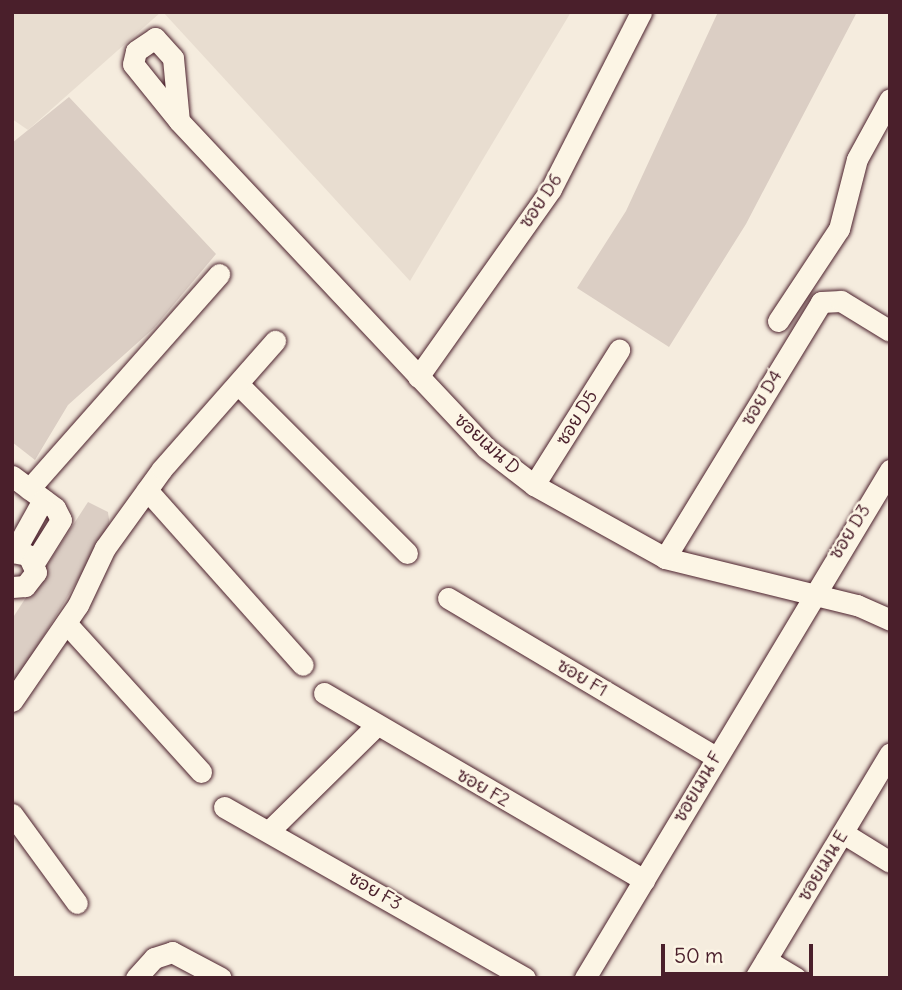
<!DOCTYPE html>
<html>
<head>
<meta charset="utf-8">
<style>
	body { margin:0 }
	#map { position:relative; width:902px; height:990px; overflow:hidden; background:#f5ecde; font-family:Delius,"Playpen Sans Thai",sans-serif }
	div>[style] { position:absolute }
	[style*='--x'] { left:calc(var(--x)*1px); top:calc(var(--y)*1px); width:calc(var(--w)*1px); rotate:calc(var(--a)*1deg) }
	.built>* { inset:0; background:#e8ddd0 }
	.green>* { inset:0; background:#dbcec4 }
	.roads { filter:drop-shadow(0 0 2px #4a1f2b) drop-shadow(0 0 2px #4a1f2b) }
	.street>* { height:21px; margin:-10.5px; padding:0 10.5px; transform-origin:10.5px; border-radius:10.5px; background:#fcf5e5 }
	span { translate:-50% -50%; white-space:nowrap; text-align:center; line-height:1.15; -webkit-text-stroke:5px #fcf5e5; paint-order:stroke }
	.street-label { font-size:18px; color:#4a1f2b }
	.frame { position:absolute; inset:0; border:14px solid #4a1f2b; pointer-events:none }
	.scale { position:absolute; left:661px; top:944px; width:152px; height:32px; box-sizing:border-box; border:4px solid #4a1f2b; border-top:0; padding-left:9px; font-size:21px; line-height:24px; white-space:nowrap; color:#4a1f2b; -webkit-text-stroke:5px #fcf5e5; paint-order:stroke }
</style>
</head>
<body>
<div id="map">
	<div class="built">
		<div style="clip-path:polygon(12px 12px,161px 12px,28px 130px,12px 119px)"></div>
		<div style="clip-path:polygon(163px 12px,571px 12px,410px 281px)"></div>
	</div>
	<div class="green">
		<div style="clip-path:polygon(718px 12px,857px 12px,746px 224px,669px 347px,577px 288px,626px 211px)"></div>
		<div style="clip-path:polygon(69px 97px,216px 254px,154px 328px,68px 405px,35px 460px,12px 442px,12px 143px)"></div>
		<div style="clip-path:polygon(88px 502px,108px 512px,110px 527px,12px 688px,12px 619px)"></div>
	</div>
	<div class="roads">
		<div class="street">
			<div style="--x:155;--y:38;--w:27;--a:48"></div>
			<div style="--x:173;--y:58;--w:63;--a:84.6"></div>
			<div style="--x:179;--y:121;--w:73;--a:-128.9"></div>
			<div style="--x:133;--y:64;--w:13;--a:-77"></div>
			<div style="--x:136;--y:51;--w:23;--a:-34"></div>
			<div style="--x:179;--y:121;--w:449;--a:46.8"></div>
			<div style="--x:486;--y:448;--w:61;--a:37.6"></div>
			<div style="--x:534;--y:485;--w:150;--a:29.1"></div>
			<div style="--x:665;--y:558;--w:198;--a:13.8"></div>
			<div style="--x:857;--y:605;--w:36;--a:24"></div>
			<div style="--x:778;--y:321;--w:110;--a:-56.5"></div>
			<div style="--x:839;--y:229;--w:72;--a:-75.6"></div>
			<div style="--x:857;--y:159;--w:68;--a:-61.2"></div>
			<div style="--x:418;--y:377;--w:230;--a:-54.7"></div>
			<div style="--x:551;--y:189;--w:199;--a:-63"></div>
			<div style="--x:238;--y:384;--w:239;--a:45"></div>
			<div style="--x:12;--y:476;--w:54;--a:36.7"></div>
			<div style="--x:55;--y:508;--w:13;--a:63"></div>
			<div style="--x:61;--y:520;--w:51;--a:122.1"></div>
			<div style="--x:534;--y:485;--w:160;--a:-57.8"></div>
			<div style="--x:29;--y:489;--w:287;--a:-48.5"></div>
			<div style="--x:147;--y:490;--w:234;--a:48.3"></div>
			<div style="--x:12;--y:552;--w:16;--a:11"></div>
			<div style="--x:28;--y:555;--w:19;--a:65"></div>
			<div style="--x:36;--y:572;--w:18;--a:128"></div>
			<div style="--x:25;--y:586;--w:13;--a:176"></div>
			<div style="--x:14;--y:552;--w:60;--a:-60.9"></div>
			<div style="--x:665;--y:558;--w:300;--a:-58.6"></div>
			<div style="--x:821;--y:302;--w:20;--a:-3"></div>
			<div style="--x:841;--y:301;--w:57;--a:31.5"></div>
			<div style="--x:448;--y:598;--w:312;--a:30.7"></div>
			<div style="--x:66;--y:623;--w:201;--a:47.8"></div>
			<div style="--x:324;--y:693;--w:371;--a:30.3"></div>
			<div style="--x:12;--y:701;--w:116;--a:-55.5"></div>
			<div style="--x:78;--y:605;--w:63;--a:-64.7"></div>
			<div style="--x:105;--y:548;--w:97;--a:-54.2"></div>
			<div style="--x:162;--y:469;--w:171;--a:-48.6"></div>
			<div style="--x:224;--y:807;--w:346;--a:29.6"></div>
			<div style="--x:12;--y:814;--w:110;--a:53.9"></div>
			<div style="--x:270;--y:830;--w:148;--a:-44.5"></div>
			<div style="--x:843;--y:833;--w:55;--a:31.7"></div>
			<div style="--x:766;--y:960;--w:35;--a:31"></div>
			<div style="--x:136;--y:978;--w:27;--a:-48"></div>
			<div style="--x:154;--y:958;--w:19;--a:-18"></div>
			<div style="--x:172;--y:952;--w:55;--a:28"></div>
			<div style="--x:585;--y:978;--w:593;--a:-59.02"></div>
			<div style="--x:755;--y:978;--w:262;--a:-59"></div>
		</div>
	</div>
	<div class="street-label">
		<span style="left:541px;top:201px;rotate:-56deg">ซอย D6</span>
		<span style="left:762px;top:398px;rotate:-59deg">ซอย D4</span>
		<span style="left:577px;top:418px;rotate:-58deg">ซอย D5</span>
		<span style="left:487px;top:444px;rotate:42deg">ซอยเมน D</span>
		<span style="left:850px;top:532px;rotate:-58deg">ซอย D3</span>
		<span style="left:582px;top:678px;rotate:31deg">ซอย F1</span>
		<span style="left:698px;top:787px;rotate:-60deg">ซอยเมน F</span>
		<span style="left:483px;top:788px;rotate:30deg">ซอย F2</span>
		<span style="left:823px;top:866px;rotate:-59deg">ซอยเมน E</span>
		<span style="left:375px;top:891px;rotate:30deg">ซอย F3</span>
	</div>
	<div class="frame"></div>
	<div class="scale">50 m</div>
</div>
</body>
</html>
